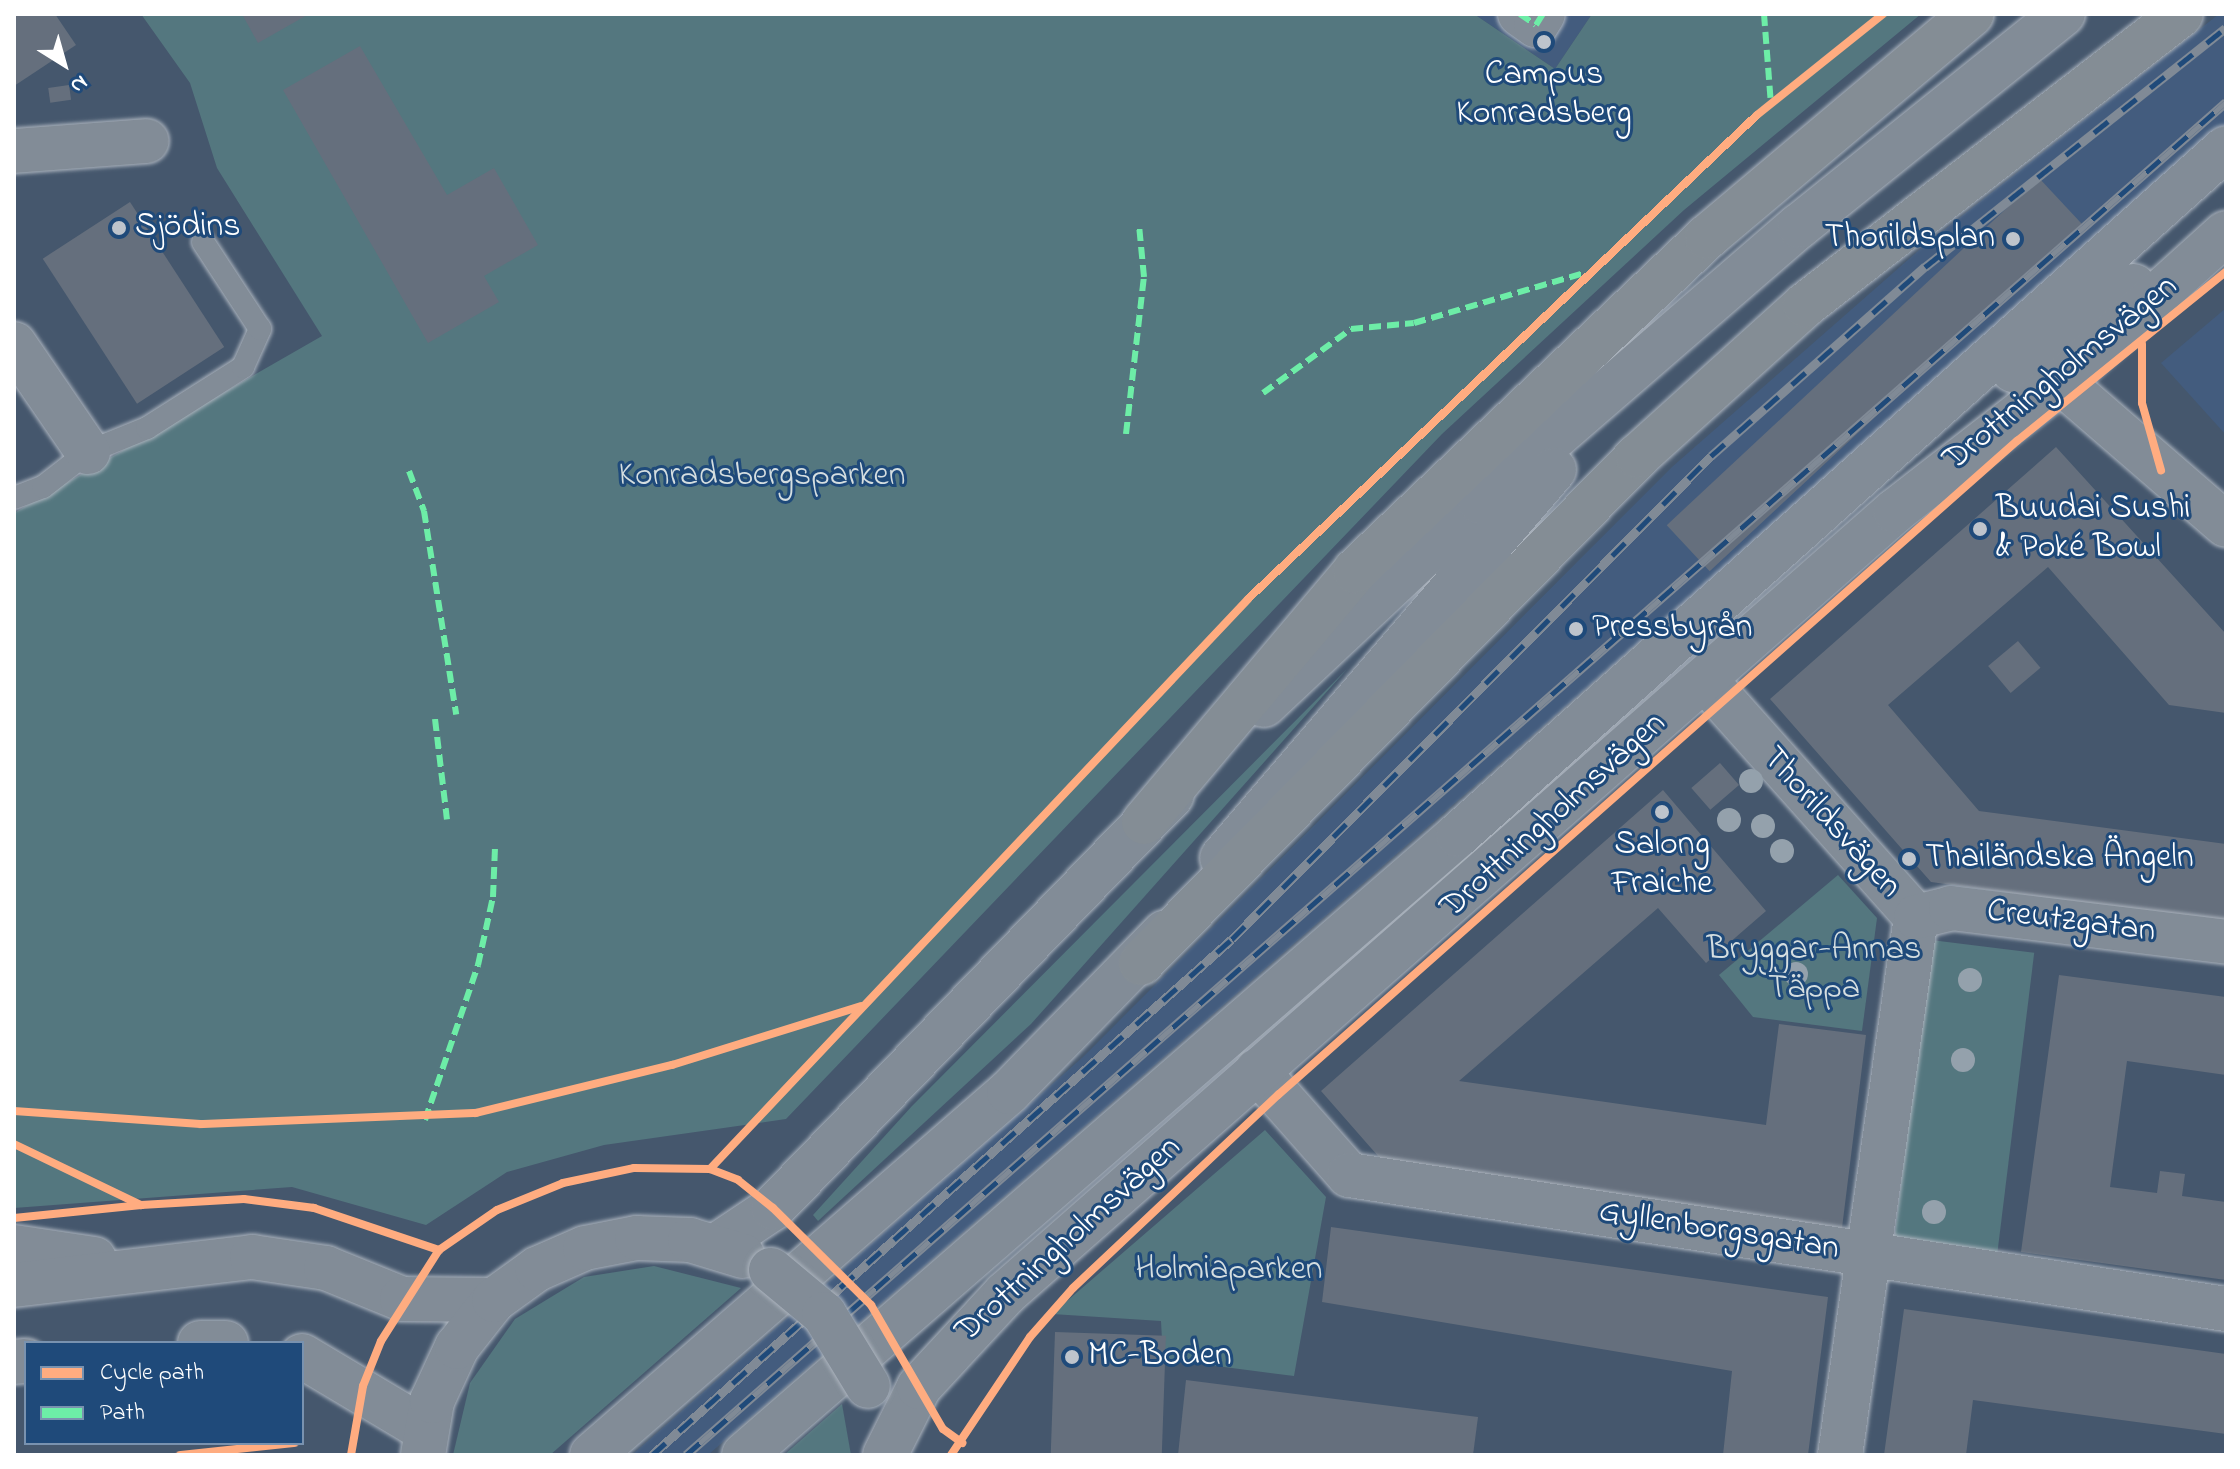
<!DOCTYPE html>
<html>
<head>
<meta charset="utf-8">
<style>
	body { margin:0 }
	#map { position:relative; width:2240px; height:1469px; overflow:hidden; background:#45576d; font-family:"Indie Flower",sans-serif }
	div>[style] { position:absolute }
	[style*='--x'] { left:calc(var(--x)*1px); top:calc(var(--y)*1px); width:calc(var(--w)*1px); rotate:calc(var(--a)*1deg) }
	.built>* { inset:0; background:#435c7e }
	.green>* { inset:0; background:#54777f; transform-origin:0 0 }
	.building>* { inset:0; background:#656f7d; transform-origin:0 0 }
	.roads { filter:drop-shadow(0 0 2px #abb3bd) drop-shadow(0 0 2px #abb3bd) }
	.lane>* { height:22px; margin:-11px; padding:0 11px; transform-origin:11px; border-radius:11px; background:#828c97 }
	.street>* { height:44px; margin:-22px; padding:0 22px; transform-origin:22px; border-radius:22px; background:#828c97 }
	.secondary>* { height:44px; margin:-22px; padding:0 22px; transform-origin:22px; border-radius:22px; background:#828c97 }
	.highway>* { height:44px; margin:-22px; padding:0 22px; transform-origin:22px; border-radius:22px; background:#848d95 }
	.rail>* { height:9px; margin-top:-4.5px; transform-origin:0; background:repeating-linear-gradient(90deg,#1f4a7a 0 18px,#808a96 0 36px); box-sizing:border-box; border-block:2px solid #808a96 }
	.bridges { filter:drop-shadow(0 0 2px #abb3bd) drop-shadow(0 0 2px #abb3bd) }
	.secondary-bridge>* { height:44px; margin:-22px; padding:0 22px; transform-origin:22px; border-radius:22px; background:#828c97 }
	.quiet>* { height:6px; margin-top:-3px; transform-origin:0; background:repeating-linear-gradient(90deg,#6deda7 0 12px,transparent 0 18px) }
	.cycleway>* { height:8px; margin:-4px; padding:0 4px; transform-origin:4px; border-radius:4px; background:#ffac80 }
	.trees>* { width:24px; height:24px; margin:-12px; border-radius:50%; background:#94a1ac }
	.dots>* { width:22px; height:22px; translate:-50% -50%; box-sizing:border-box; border:4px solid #1f4a7a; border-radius:50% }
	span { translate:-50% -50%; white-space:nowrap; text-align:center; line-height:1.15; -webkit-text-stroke:6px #1f4a7a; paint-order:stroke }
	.poi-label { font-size:34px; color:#fff }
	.left { translate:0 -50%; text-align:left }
	.right { translate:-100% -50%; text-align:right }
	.street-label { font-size:34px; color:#fff }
	.park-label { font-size:34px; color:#d5dee0 }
	.frame { position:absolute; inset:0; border:16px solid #fff; pointer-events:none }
	.legend { position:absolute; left:24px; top:1341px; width:280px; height:104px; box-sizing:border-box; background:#1f4a7a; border:2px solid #7992af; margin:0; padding:10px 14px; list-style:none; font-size:24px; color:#fff }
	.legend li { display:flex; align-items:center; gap:16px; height:40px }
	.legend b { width:40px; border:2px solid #7992af }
	.north { position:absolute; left:24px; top:24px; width:80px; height:80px; -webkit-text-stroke:6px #1f4a7a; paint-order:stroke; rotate:143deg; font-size:22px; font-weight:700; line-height:32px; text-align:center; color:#fff }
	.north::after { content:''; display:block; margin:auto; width:28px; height:36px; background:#fff; clip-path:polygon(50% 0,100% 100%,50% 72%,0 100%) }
</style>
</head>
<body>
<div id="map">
	<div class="built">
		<div style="clip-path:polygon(1474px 14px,1592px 14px,1555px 69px)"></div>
		<div style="clip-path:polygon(2219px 14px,2226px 14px,2226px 130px,708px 1455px,632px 1455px,1083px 1057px,1672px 467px,1926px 244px)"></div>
		<div style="clip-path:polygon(2226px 308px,2226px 435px,2161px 363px)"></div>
	</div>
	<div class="green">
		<div style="clip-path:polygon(141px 14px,1474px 14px,1555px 69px,1592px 14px,1921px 14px,1684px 210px,1442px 434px,786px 1119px,604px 1145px,507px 1172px,426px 1225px,292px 1187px,14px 1208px,14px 513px,322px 336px,217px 168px,190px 83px)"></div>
		<div style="clip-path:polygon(1347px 669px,1031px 1024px,818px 1221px,813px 1215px,912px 1106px)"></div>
		<div style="clip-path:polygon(1838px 875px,1877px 918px,1862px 1031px,1753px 1017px,1719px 975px)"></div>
		<div style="left:1931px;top:940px;width:104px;height:302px;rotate:7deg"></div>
		<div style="clip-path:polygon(1265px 1130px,1326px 1197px,1294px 1376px,1163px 1359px,1161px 1321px,1052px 1314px)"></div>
		<div style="clip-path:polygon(654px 1266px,741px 1288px,550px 1455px,453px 1455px,470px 1383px,515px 1319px,584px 1277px)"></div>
		<div style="clip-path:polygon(842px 1404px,851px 1455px,784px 1455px)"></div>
	</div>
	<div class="building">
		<div style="clip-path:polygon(14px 14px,55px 14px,76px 45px,14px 86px)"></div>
		<div style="clip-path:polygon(242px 14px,309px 14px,258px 43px)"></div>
		<div style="clip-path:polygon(360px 46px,447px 195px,494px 168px,538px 245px,484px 276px,499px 302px,428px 343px,283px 90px)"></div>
		<div style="left:69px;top:85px;width:15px;height:21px;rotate:82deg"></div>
		<div style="left:2039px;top:178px;width:63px;height:509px;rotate:47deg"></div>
		<div style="left:130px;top:202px;width:173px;height:104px;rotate:57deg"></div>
		<div style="clip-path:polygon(2056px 447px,2226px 634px,2226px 713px,2169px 705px,2048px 567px,1888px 705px,1979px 811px,2226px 844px,2226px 923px,1931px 882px,1770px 699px)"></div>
		<div style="left:2018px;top:641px;width:35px;height:39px;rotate:50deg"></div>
		<div style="left:1720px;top:763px;width:29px;height:38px;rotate:49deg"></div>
		<div style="clip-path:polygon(1663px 790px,1766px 911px,1706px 963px,1658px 908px,1459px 1081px,1766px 1125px,1779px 1024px,1866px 1035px,1842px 1228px,1385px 1164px,1321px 1091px)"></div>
		<div style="clip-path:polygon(2059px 975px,2226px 997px,2226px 1075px,2127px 1061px,2110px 1187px,2157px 1193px,2160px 1171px,2185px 1174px,2182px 1196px,2226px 1202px,2226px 1280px,2021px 1252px)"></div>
		<div style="clip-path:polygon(1331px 1227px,1828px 1297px,1808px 1455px,1723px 1455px,1732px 1371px,1322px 1302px)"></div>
		<div style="clip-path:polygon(1904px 1309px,2226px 1354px,2226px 1434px,1973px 1400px,1966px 1455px,1884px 1455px)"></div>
		<div style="left:1055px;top:1332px;width:111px;height:123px;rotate:2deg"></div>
		<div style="clip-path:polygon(1186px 1380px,1478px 1417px,1473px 1455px,1178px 1455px)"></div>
	</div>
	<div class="roads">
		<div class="lane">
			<div style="--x:14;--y:498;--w:31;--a:-21"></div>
			<div style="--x:43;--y:487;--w:57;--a:-37.9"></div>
			<div style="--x:88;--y:452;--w:64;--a:-22.1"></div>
			<div style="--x:147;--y:428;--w:114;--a:-32.4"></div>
			<div style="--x:243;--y:367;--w:42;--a:-65.9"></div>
			<div style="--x:260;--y:329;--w:104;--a:-123.2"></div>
		</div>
		<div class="street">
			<div style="--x:1520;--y:14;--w:19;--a:35"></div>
			<div style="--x:1536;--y:25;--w:13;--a:-58"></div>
			<div style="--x:14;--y:151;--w:133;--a:-4.3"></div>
			<div style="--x:14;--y:344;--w:131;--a:55.6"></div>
			<div style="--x:2061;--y:382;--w:218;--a:40.9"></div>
			<div style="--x:1705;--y:680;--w:317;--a:48.3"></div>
			<div style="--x:1916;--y:917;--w:543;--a:98.04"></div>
			<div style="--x:1916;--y:917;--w:36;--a:-14"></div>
			<div style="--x:1951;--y:908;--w:277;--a:7"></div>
			<div style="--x:1257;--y:1071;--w:139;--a:48.5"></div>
			<div style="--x:1349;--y:1175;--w:887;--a:8.69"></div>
		</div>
		<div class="secondary">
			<div style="--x:2013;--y:370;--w:147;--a:-34.8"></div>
			<div style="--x:1264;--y:705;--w:296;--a:-43.2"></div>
			<div style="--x:1480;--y:502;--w:422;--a:-40.9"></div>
			<div style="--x:1799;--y:226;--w:339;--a:-38.8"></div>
			<div style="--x:1222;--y:858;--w:511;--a:-49.45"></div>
			<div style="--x:716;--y:1246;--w:69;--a:-33.7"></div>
			<div style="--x:773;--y:1208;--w:574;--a:-45.99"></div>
			<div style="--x:14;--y:1247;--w:81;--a:8.5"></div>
			<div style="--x:14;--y:1285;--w:240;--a:-6.7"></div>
			<div style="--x:252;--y:1257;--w:75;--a:8.5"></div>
			<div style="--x:326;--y:1268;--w:82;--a:22.2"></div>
			<div style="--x:402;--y:1299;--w:92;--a:0.6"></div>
			<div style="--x:200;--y:1343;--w:26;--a:0"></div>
			<div style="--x:302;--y:1356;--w:144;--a:30.8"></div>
			<div style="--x:14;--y:1362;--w:12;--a:-5"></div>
			<div style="--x:423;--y:1455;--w:55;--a:-80.5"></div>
			<div style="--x:432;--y:1401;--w:60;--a:-65.2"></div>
			<div style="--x:457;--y:1347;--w:60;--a:-51.8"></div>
			<div style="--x:494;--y:1300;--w:53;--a:-35.8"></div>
			<div style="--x:537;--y:1269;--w:52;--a:-23.6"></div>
			<div style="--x:585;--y:1248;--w:53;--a:-10.9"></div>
			<div style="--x:637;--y:1238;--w:53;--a:2.2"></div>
			<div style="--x:690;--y:1240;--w:55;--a:16.8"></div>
			<div style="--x:592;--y:1455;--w:553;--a:-41.04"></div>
			<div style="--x:1009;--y:1092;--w:223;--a:-45.7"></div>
			<div style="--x:744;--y:1455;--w:946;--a:-40.97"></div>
			<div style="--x:1458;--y:835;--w:1030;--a:-41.81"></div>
			<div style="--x:885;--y:1455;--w:76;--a:-63.4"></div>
			<div style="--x:919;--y:1387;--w:127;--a:-47.2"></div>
			<div style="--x:1005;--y:1294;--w:1185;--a:-41.34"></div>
			<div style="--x:1895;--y:511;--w:210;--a:-37.9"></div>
			<div style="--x:2061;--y:382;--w:222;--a:-42.1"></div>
		</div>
		<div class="highway">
			<div style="--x:1144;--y:822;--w:328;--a:-49.9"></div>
			<div style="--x:1355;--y:571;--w:485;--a:-43.5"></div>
			<div style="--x:1707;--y:237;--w:346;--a:-40.1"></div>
			<div style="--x:1141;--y:963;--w:710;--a:-45.57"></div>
			<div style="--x:1638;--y:456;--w:225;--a:-42.1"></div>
			<div style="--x:1805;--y:305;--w:475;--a:-37.7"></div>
		</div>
	</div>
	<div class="rail">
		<div style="--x:652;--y:1455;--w:776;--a:-41.66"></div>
		<div style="--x:1232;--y:939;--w:680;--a:-45.24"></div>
		<div style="--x:1711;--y:456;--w:286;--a:-41.5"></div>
		<div style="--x:1925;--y:267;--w:384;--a:-38.5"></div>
		<div style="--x:686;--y:1455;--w:2050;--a:-41.3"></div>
	</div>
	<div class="bridges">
		<div class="secondary-bridge">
			<div style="--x:771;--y:1270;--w:69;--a:39.7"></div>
			<div style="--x:824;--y:1314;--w:84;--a:58.6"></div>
		</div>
	</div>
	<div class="quiet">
		<div style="--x:1520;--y:14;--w:19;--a:35"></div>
		<div style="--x:1536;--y:25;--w:13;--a:-58"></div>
		<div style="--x:1764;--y:14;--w:90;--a:85.6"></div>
		<div style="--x:1263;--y:393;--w:109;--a:-36"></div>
		<div style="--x:1351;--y:329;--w:63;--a:-5.4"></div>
		<div style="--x:1414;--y:323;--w:177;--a:-16.4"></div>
		<div style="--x:1126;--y:434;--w:158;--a:-83.5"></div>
		<div style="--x:1144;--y:277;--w:52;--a:-95.5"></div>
		<div style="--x:409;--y:471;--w:43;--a:69.4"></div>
		<div style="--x:424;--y:511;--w:206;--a:81"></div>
		<div style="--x:435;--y:719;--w:101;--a:83.2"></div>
		<div style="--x:425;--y:1120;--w:164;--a:-71.1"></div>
		<div style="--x:478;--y:965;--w:70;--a:-77.6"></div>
		<div style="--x:493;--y:897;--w:50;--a:-87.7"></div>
	</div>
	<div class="cycleway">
		<div style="--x:2142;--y:344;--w:59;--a:90"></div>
		<div style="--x:2142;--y:403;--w:70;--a:74.2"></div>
		<div style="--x:14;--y:1111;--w:187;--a:4"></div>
		<div style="--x:201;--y:1124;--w:275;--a:-2.3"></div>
		<div style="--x:476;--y:1113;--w:202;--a:-13.8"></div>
		<div style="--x:672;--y:1065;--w:198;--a:-17.3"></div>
		<div style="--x:14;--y:1144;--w:141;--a:25.7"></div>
		<div style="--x:141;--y:1205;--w:103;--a:-3.3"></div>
		<div style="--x:244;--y:1199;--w:71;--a:7.3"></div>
		<div style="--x:314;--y:1208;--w:132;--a:18.6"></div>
		<div style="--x:710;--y:1169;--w:784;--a:-46.65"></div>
		<div style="--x:1248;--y:599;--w:702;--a:-43.56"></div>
		<div style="--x:1757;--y:115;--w:161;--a:-38.7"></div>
		<div style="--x:14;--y:1218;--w:128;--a:-5.8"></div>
		<div style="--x:180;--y:1455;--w:115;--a:-6"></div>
		<div style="--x:351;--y:1455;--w:70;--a:-80.1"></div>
		<div style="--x:363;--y:1386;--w:48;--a:-68.2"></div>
		<div style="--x:381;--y:1341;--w:108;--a:-57.5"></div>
		<div style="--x:439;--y:1250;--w:70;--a:-34.6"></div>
		<div style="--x:497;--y:1210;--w:71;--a:-22.2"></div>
		<div style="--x:563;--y:1183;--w:73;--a:-11.9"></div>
		<div style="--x:634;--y:1168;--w:76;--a:0.8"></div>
		<div style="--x:710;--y:1169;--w:30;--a:21"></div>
		<div style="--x:738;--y:1180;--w:45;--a:38.7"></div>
		<div style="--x:773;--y:1208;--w:138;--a:44.7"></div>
		<div style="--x:871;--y:1305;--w:143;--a:59.9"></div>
		<div style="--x:943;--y:1429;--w:24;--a:36"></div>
		<div style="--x:951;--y:1455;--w:142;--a:-56.2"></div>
		<div style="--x:1030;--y:1337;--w:65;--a:-48.7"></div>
		<div style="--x:1073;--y:1288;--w:282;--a:-43.3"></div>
		<div style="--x:1278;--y:1095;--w:987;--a:-41.51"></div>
		<div style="--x:2017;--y:441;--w:269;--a:-39"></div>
	</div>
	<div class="trees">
		<div style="left:1751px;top:781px"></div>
		<div style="left:1729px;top:820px"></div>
		<div style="left:1763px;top:826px"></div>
		<div style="left:1782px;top:851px"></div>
		<div style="left:1796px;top:974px"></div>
		<div style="left:1970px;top:980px"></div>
		<div style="left:1963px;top:1060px"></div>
		<div style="left:1934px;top:1212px"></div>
	</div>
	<div class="dots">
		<div style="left:1544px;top:42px;background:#bec4cc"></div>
		<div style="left:119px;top:228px;background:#bec4cc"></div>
		<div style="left:2013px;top:239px;background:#bec4cc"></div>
		<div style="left:1980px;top:529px;background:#bec4cc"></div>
		<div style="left:1576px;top:629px;background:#bec4cc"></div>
		<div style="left:1662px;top:812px;background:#bec4cc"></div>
		<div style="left:1909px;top:859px;background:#bec4cc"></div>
		<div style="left:1072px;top:1357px;background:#bec4cc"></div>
	</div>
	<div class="poi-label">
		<span style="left:1544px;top:95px">Campus<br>Konradsberg</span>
		<span class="left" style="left:135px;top:228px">Sjödins</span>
		<span class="right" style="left:1995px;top:239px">Thorildsplan</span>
		<span class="left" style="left:1996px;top:529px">Buudai Sushi<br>&amp; Poké Bowl</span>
		<span class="left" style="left:1592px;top:629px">Pressbyrån</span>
		<span style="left:1662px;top:865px">Salong<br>Fraiche</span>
		<span class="left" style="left:1925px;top:859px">Thailändska Ängeln</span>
		<span class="left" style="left:1088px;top:1357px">MC-Boden</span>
	</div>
	<div class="street-label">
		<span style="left:2061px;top:374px;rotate:-39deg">Drottningholmsvägen</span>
		<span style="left:1554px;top:816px;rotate:-42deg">Drottningholmsvägen</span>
		<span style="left:1831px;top:823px;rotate:48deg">Thorildsvägen</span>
		<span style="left:2071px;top:922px;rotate:7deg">Creutzgatan</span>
		<span style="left:1719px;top:1231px;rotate:9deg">Gyllenborgsgatan</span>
		<span style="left:1069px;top:1240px;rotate:-42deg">Drottningholmsvägen</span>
	</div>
	<div class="park-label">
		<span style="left:762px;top:477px">Konradsbergsparken</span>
		<span style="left:1814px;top:970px">Bryggar-Annas<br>Täppa</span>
		<span style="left:1229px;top:1271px">Holmiaparken</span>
	</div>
	<div class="frame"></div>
	<ul class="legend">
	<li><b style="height:10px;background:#ffac80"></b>Cycle path</li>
	<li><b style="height:10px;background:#6deda7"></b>Path</li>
	</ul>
	<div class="north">N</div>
</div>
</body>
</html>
